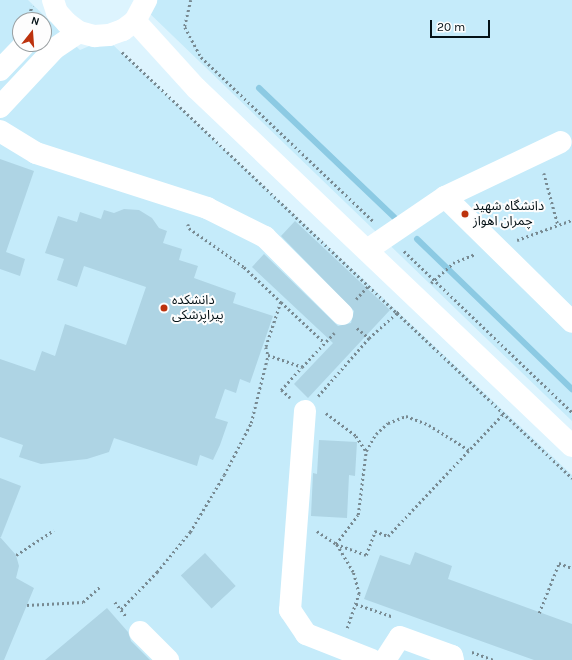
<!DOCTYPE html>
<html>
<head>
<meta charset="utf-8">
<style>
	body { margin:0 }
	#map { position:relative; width:572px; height:660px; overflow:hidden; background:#ddf4fe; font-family:Karla,"Noto Sans Arabic",sans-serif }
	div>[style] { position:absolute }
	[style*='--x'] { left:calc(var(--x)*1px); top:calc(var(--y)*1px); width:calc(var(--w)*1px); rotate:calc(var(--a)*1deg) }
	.built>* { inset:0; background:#c5ebfa }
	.stream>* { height:6px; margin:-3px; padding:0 3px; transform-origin:3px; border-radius:3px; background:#8ccae3 }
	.building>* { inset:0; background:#aed4e4; transform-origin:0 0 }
	.path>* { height:2.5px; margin-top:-1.25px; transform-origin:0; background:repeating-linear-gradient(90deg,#788a92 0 2px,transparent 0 5px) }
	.minor>* { height:22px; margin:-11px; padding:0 11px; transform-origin:11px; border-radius:11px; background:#fff }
	.dots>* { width:11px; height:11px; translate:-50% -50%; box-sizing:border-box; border:2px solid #fdfdfd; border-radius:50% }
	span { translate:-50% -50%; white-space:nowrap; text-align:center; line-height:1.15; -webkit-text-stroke:4px #fdfdfd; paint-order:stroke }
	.poi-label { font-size:13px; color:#041116 }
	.left { translate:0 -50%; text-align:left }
	.north { position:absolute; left:12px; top:12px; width:40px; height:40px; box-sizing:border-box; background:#fdfdfd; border:1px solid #999fa1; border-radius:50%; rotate:17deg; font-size:11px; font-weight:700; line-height:16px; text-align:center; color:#041116 }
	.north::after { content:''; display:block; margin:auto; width:14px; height:18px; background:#bc320d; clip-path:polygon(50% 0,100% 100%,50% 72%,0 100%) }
	.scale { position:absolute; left:430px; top:20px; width:60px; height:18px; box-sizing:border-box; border:2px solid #041116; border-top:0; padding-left:5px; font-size:12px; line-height:14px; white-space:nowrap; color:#041116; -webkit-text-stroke:3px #fdfdfd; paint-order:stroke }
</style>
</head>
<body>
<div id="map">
	<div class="built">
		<div style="clip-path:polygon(evenodd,0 0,28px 0,80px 50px,94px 44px,112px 44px,572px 475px,572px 660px,0 660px,0 0,20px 20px,44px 20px,44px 44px,20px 44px,20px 20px)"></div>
		<div style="clip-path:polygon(135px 0,572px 0,572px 421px,144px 8px)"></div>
	</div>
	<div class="stream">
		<div style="--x:259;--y:88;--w:188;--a:43.7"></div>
		<div style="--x:417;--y:239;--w:216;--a:44.1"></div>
	</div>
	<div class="building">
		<div style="clip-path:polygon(0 159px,34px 171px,6px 252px,25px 259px,20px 276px,0 269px)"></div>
		<div style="clip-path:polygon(124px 209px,139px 210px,152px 218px,159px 228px,167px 231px,163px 243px,182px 249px,179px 260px,198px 266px,194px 278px,236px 293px,233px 303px,273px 316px,250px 383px,240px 379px,236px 393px,225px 389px,215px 418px,228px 422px,220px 445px,213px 460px,200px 455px,197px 466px,114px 438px,109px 452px,87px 459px,41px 464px,19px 457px,23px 445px,0 437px,0 359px,35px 371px,42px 351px,55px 356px,65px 324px,126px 345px,146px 287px,84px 266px,77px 287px,57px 280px,64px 259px,45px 253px,58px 216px,77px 222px,80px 212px,101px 219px,104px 210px,114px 213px)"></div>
		<div style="clip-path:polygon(295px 221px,390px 310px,308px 398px,294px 384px,333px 343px,252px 267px,264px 254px,338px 326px,351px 323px,354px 311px,281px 236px)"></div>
		<div style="clip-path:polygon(319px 440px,357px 442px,355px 476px,349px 475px,347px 518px,311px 516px,313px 473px,317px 474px)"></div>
		<div style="clip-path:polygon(0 478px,21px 486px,1px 537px,0 537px)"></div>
		<div style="clip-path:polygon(0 537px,16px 555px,19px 566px,16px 578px,34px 588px,4px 660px,0 660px)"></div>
		<div style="clip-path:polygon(415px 552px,452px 566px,448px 579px,572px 624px,572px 660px,534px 660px,364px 599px,380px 555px,410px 565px)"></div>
		<div style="left:205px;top:553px;width:45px;height:33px;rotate:47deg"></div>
		<div style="clip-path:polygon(107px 608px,128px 632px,131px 641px,150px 660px,45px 660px)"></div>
	</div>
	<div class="path">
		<div style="--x:191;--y:0;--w:28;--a:103"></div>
		<div style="--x:185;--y:27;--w:34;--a:62"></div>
		<div style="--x:201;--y:57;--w:238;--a:43.6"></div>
		<div style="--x:27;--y:20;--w:15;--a:-70"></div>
		<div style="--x:122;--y:52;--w:379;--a:43.5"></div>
		<div style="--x:397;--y:313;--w:4;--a:-45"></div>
		<div style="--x:544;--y:173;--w:54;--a:74.9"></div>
		<div style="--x:188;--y:224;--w:4;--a:76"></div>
		<div style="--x:189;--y:228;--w:67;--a:35.3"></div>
		<div style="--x:244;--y:267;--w:51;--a:43.4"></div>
		<div style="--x:281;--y:302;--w:47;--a:108.4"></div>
		<div style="--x:266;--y:347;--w:8;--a:76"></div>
		<div style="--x:517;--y:240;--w:59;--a:-20"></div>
		<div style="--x:404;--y:251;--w:233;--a:43.8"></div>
		<div style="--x:431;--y:283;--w:30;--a:-42"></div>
		<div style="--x:453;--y:263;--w:24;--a:-22"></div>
		<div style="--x:356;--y:299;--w:19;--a:-47"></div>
		<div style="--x:281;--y:302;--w:60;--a:43"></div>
		<div style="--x:357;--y:328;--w:16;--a:40"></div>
		<div style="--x:318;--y:396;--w:77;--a:-48.7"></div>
		<div style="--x:369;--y:338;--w:38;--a:-42"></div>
		<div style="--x:397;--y:313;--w:241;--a:43.3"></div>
		<div style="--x:290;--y:398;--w:12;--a:-138"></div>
		<div style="--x:281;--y:390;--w:31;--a:-48"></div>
		<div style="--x:326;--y:413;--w:38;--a:37"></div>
		<div style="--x:356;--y:436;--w:18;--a:56"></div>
		<div style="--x:366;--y:451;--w:20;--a:-60"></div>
		<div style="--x:376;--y:434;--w:16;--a:-43"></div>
		<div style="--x:388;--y:423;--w:19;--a:-21"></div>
		<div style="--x:406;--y:416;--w:25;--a:21"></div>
		<div style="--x:429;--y:425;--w:47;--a:32"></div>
		<div style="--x:317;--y:531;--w:23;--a:34"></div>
		<div style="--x:336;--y:544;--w:36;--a:-53"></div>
		<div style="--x:358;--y:515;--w:64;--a:-82.9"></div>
		<div style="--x:16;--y:555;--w:45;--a:-33.3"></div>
		<div style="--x:115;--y:602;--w:18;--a:52"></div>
		<div style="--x:356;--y:604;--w:39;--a:19"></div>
		<div style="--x:27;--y:605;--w:56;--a:-3.1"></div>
		<div style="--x:83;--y:602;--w:24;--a:-42"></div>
		<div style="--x:121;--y:609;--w:52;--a:-45.8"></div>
		<div style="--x:157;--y:572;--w:52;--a:-50.5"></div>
		<div style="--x:190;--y:532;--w:66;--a:-59.2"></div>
		<div style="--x:224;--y:475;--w:59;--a:-62.6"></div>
		<div style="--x:251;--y:423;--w:70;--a:-76"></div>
		<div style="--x:268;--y:355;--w:36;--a:19"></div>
		<div style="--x:302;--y:367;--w:47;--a:-46.7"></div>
		<div style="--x:539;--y:613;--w:54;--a:-68.2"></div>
		<div style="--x:559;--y:563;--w:14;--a:21"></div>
		<div style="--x:347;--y:628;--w:36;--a:-71"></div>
		<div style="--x:359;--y:594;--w:23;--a:-105"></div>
		<div style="--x:353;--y:572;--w:33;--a:-121"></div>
		<div style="--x:336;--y:544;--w:32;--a:20"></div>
		<div style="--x:366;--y:555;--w:26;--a:-69"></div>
		<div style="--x:375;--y:531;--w:14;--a:21"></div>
		<div style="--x:388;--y:536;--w:168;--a:-46.7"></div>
		<div style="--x:472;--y:652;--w:23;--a:20"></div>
	</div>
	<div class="minor">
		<div style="--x:53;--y:0;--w:13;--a:72"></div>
		<div style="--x:57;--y:12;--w:15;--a:48"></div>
		<div style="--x:67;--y:23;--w:15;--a:37"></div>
		<div style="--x:79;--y:32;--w:16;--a:15"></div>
		<div style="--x:94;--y:36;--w:15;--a:-4"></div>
		<div style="--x:109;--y:35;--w:15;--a:-20"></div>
		<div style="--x:123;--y:30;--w:15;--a:-37"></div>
		<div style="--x:135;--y:21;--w:24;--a:-62"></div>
		<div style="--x:135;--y:21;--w:91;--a:47.7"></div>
		<div style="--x:196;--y:88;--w:519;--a:43.6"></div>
		<div style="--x:0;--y:70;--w:36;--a:-46"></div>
		<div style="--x:0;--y:107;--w:79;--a:-47"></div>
		<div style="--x:54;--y:49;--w:30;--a:-34"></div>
		<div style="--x:0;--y:131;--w:42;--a:31.4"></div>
		<div style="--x:36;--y:153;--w:180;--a:17.8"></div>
		<div style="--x:207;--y:208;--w:65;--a:26.6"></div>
		<div style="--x:265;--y:237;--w:109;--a:45"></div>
		<div style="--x:445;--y:197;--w:128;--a:-25.4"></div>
		<div style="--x:367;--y:250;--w:94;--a:-34.2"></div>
		<div style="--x:445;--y:197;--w:178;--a:44.5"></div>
		<div style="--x:305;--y:411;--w:200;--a:94.3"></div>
		<div style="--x:290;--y:610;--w:29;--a:56"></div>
		<div style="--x:306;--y:634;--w:71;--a:21.5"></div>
		<div style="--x:140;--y:632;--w:40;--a:45"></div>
		<div style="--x:385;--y:660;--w:27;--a:-57"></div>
		<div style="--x:400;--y:637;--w:55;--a:20.1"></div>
		<div style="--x:452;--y:656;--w:4;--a:76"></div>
	</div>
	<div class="dots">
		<div style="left:465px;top:214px;background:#bc320d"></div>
		<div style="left:164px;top:308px;background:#bc320d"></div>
	</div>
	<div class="poi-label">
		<span class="left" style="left:473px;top:214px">دانشگاه شهید<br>چمران اهواز</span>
		<span class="left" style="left:172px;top:308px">دانشکده<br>پیراپزشکی</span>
	</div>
	<div class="north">N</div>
	<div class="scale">20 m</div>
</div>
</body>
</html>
